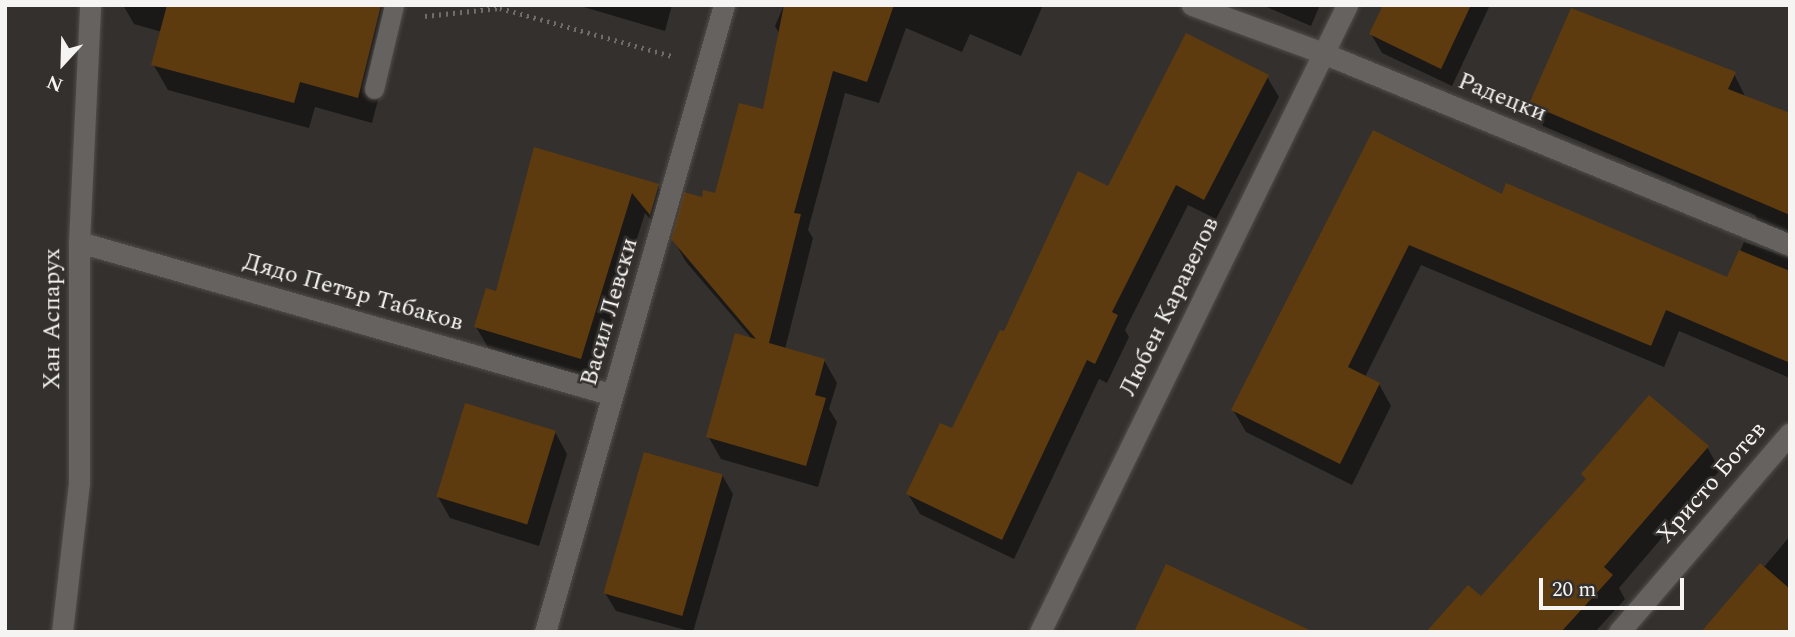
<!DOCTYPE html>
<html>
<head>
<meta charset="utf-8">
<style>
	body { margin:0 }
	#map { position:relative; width:1795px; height:637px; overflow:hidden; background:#33302d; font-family:Spectral,serif }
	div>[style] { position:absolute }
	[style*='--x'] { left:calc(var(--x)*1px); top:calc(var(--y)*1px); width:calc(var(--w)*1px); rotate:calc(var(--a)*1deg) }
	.shadow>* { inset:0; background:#0007 }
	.building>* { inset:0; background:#5e3b0f; transform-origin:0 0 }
	.path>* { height:4.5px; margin-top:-2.25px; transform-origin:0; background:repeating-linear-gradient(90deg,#6f6c69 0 2px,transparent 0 7px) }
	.roads { filter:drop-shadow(0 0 2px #504d4b) drop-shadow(0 0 2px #504d4b) }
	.service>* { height:19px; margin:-9.5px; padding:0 9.5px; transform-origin:9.5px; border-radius:9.5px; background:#66625f }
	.minor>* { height:21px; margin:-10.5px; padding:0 10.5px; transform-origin:10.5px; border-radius:10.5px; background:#66625f }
	.tertiary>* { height:21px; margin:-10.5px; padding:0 10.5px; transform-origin:10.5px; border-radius:10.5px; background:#66625f }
	.secondary>* { height:21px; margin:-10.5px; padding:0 10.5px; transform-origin:10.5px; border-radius:10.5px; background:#66625f }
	span { translate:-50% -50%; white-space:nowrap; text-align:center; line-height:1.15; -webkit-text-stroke:5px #33302d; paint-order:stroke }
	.street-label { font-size:24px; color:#f6f4f2 }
	.frame { position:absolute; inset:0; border:7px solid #f6f4f2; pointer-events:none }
	.north { position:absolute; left:28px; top:28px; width:70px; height:70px; -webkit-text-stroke:5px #33302d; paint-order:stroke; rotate:202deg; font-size:19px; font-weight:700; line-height:28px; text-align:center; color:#f6f4f2 }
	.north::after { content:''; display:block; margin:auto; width:24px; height:32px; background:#f6f4f2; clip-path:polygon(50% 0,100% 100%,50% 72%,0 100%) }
	.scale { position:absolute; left:1539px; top:578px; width:145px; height:32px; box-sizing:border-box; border:4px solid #f6f4f2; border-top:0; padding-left:9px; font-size:21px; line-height:24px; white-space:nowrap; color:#f6f4f2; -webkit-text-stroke:5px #33302d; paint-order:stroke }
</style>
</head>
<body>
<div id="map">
	<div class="shadow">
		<div style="clip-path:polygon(123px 5px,397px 5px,397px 28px,372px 123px,315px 107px,309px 128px,168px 90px,153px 64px,162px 32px,134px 24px)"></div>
		<div style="clip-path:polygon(577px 5px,672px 5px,665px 31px)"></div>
		<div style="clip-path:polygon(784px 5px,1043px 5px,1021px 56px,970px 34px,962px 52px,906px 28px,879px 103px,845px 93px,808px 230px,813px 238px,785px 349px,824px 360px,837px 383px,829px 409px,837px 422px,818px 487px,721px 459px,708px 436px,753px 340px,686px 262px,673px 239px,703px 199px,716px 195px,764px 111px,780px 35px,775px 26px)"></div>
		<div style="clip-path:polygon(1262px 5px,1320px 5px,1311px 26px)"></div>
		<div style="clip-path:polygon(1385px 5px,1490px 5px,1452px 86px,1382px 53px,1371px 34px)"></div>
		<div style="clip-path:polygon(1734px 74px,1746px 98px,1790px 115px,1790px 246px,1768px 237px,1755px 215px,1543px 126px,1531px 104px)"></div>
		<div style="clip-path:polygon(1267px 77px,1279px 97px,1216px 219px,1188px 205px,1125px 330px,1129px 337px,1107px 383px,1099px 379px,1014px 559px,920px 514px,908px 494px,953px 431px,1005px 333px,1109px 188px)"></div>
		<div style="clip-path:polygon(1374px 132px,1503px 196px,1728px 279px,1744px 242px,1790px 258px,1790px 378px,1679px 331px,1664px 367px,1421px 265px,1365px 377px,1379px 384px,1391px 406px,1352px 485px,1246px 432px,1233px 410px)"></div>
		<div style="clip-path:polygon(535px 150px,658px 186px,671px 208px,663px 235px,645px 213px,593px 380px,489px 349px,476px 327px,497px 293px)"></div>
		<div style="clip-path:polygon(555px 432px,567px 454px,539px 546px,450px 518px,438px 497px)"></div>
		<div style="clip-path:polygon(1707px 447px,1720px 470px,1619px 588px,1625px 599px,1595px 632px,1436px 632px)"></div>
		<div style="clip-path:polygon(722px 475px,733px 494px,693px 632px,616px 611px,605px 593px)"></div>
		<div style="clip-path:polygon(1790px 536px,1790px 632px,1764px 567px)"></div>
	</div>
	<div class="building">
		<div style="clip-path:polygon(167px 5px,381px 5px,358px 98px,300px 82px,294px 103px,151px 65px)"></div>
		<div style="clip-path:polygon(784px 5px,894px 5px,867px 82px,833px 71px,794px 213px,801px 214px,769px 343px,825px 359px,815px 395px,826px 398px,806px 466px,706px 437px,735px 333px,756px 339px,671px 239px,684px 192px,702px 197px,703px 190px,715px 193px,739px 103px,763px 109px)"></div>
		<div style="clip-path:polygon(1383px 5px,1471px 5px,1441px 69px,1369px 34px)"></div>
		<div style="clip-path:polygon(1571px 8px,1736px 72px,1728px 89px,1790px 113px,1790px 215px,1529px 104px)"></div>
		<div style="clip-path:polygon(1186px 33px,1269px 75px,1204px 200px,1176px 185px,1112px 312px,1118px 315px,1095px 364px,1087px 360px,1002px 540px,906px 494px,940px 423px,952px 428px,1000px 330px,1004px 331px,1078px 171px,1108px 186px)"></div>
		<div style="clip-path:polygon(1373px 130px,1502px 194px,1506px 183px,1727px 277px,1739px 250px,1790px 271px,1790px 363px,1666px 310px,1651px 346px,1409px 245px,1348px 367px,1380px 383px,1340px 464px,1231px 410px)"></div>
		<div style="clip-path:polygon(534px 147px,659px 184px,650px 215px,632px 193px,581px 359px,474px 327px,486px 288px,496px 291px)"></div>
		<div style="clip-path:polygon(1649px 395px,1709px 446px,1604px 567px,1613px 575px,1561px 632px,1426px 632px,1468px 585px,1481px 596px,1586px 479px,1581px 474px)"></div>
		<div style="left:465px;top:403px;width:95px;height:98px;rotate:17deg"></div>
		<div style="left:644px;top:452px;width:82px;height:147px;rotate:16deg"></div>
		<div style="clip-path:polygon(1760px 563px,1790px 589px,1790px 632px,1701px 632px)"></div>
		<div style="clip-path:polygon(1166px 564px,1314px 632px,1134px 632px)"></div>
	</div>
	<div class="path">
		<div style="--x:425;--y:16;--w:75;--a:-6.1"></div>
		<div style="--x:500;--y:8;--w:179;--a:15.6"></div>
	</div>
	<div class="roads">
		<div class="service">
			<div style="--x:374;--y:89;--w:86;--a:-76.6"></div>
		</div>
		<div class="minor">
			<div style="--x:79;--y:242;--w:555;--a:15.99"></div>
			<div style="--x:62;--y:632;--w:150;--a:-83.5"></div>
			<div style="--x:79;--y:483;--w:241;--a:-90"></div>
			<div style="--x:79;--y:242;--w:237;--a:-87.3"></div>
			<div style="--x:1040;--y:632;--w:698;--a:-63.91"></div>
		</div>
		<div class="tertiary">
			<div style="--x:1192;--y:5;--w:140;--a:20.1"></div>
			<div style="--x:1323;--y:53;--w:505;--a:22.35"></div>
			<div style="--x:545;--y:632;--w:652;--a:-74.07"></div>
		</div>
		<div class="secondary">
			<div style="--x:1619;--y:632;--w:262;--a:-49.3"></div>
		</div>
	</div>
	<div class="street-label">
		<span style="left:1502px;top:98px;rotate:22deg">Радецки</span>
		<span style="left:353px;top:293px;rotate:16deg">Дядо Петър Табаков</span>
		<span style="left:1170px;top:307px;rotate:-64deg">Любен Каравелов</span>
		<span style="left:610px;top:312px;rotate:-74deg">Васил Левски</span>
		<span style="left:53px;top:319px;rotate:-90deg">Хан Аспарух</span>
		<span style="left:1712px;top:483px;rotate:-49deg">Христо Ботев</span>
	</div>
	<div class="frame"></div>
	<div class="north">N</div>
	<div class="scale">20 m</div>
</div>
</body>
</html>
